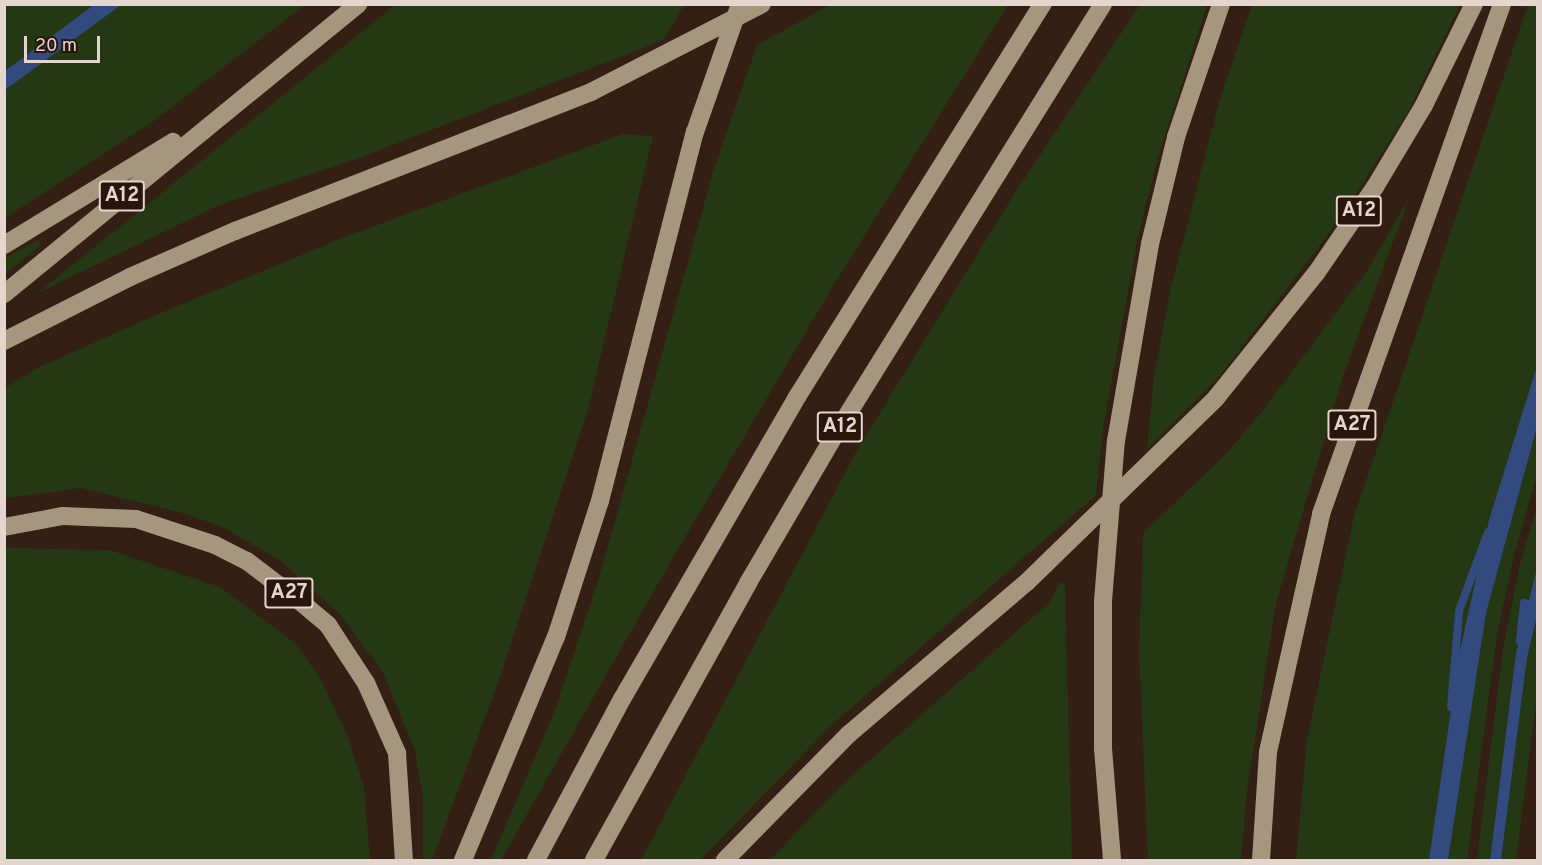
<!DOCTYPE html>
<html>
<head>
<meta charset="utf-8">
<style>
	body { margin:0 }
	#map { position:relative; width:1542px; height:865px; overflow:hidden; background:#341f14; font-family:Overpass,sans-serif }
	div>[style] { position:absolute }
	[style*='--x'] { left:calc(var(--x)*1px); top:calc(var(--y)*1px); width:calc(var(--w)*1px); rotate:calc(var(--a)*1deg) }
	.green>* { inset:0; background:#243813 }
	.water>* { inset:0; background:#324a7e }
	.stream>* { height:8px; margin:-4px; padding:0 4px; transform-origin:4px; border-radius:4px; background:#324a7e }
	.highway>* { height:18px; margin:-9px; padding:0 9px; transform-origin:9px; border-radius:9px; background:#a6967e }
	.highway-bridge>* { height:18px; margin:-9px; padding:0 9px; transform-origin:9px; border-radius:9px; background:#a6967e }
	span { translate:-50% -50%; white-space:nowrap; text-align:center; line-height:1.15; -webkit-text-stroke:4.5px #2a150b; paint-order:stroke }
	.shield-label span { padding:2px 4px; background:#2a150b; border:2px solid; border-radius:4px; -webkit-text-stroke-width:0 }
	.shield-label { font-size:20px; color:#e4d5ce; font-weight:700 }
	.frame { position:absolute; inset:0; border:6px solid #e4d5ce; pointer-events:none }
	.scale { position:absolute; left:24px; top:36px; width:76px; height:27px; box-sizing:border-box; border:3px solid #e4d5ce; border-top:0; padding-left:8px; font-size:18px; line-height:21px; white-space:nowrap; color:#e4d5ce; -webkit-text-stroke:4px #2a150b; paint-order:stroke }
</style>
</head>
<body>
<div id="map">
	<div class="green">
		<div style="clip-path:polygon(4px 5px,305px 5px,151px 123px,5px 218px)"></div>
		<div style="clip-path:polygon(395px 5px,684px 5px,664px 40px,359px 158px,217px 206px,36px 294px)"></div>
		<div style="clip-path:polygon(830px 5px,1008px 5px,827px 296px,667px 568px,501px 860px,491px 860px,554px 713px,598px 581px,714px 169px,757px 45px)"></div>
		<div style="clip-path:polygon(1140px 5px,1207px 5px,1156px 164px,1138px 237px,1103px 428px,1096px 495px,835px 722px,700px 860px,641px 860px,856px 452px,1013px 196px)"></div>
		<div style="clip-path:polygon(1252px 5px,1460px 5px,1408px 112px,1337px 223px,1219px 377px,1147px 449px,1154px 376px,1170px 292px,1219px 102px)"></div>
		<div style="clip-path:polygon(1528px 5px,1537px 5px,1537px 366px,1486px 611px,1537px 427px,1537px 475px,1514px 555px,1497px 635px,1467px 860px,1296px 860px,1307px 739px,1354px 516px)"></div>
		<div style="clip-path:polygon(623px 134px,653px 136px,588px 409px,499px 680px,432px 860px,423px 860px,423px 796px,414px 748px,383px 673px,340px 614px,281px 561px,222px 527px,186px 514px,81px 488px,5px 498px,5px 388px,35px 369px,156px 315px,345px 237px)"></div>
		<div style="clip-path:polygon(1410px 196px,1342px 379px,1276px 603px,1247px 792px,1241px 860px,1148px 860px,1139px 651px,1143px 533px,1225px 455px,1260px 414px,1367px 271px)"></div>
		<div style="clip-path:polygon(38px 240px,41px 245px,5px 274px,5px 258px)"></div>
		<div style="clip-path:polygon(1537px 506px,1537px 568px,1516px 653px,1490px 860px,1477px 860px,1503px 647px,1519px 568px)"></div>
		<div style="clip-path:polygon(5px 548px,110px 550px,220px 587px,295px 643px,320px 678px,348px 736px,364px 788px,370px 860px,5px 860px)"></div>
		<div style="clip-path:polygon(1060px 582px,1065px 584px,1072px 860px,770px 860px,845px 782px,1050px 602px)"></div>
		<div style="clip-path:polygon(1536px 616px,1537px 696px,1516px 860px,1501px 860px,1527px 658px)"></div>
	</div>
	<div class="water">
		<div style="clip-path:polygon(95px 4px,121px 5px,5px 90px,5px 71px)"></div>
		<div style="clip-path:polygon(1537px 366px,1537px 427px,1486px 613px,1448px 860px,1429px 860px,1459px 655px,1489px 520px)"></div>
		<div style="clip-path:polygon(1537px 568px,1537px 616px,1527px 658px,1501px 860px,1490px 860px,1516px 653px)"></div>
	</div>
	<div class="stream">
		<div style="--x:1520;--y:641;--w:38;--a:-84"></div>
		<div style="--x:1524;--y:603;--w:14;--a:12"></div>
		<div style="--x:1451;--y:707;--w:96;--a:-85.2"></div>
		<div style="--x:1459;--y:611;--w:84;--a:-69.8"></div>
	</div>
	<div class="highway">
		<div style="--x:4;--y:245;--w:198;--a:-31.4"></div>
		<div style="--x:4;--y:294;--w:458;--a:-39.3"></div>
		<div style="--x:4;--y:341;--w:141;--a:-26.9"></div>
		<div style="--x:130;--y:277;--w:115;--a:-23.7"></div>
		<div style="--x:235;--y:231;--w:382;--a:-21.3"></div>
		<div style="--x:591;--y:92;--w:192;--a:-27.2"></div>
		<div style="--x:1216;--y:398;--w:161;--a:-51.3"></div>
		<div style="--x:1317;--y:272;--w:103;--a:-55.7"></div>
		<div style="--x:1375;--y:187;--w:96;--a:-59.1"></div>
		<div style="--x:1424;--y:105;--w:113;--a:-63.7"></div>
		<div style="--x:4;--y:527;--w:60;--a:-10.6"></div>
		<div style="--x:63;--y:516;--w:73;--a:2.4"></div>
		<div style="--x:136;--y:519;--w:83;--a:18.2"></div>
		<div style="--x:215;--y:545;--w:36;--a:27"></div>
		<div style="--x:247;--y:561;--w:69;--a:37.4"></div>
		<div style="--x:302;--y:603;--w:34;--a:40"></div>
		<div style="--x:328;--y:625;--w:69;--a:56.8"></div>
		<div style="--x:366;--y:683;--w:77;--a:66.1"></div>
		<div style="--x:397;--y:753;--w:107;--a:86.3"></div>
		<div style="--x:463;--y:860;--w:242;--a:-67.4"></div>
		<div style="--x:556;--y:637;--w:143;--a:-72.1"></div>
		<div style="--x:600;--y:501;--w:381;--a:-75.6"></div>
		<div style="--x:536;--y:860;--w:183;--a:-61.9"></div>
		<div style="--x:622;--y:699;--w:349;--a:-59.9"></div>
		<div style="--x:797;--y:397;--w:464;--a:-58"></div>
		<div style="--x:594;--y:860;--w:317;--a:-60.9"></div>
		<div style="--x:748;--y:583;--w:174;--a:-59.6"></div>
		<div style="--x:836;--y:433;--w:505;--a:-58.1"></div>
		<div style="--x:725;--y:860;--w:177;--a:-45.5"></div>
		<div style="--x:849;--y:734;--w:234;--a:-40.5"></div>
		<div style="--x:1112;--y:860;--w:111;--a:-94.6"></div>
		<div style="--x:1103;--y:749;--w:148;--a:-90"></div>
		<div style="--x:1103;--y:601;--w:161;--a:-85.4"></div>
		<div style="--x:1116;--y:441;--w:200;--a:-80.2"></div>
		<div style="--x:1150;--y:244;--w:110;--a:-76.3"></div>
		<div style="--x:1176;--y:137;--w:140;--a:-71.3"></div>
		<div style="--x:1261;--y:860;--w:108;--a:-86.3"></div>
		<div style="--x:1268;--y:752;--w:244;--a:-77.4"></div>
		<div style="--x:1321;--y:514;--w:541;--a:-70.46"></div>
	</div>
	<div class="highway-bridge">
		<div style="--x:695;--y:132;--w:136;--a:-70.6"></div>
		<div style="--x:1027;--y:582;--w:264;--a:-44.2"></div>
	</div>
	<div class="shield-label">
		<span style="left:122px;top:196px">A12</span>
		<span style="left:1359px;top:211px">A12</span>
		<span style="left:1352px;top:425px">A27</span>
		<span style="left:840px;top:427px">A12</span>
		<span style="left:289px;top:593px">A27</span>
	</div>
	<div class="frame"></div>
	<div class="scale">20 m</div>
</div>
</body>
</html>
